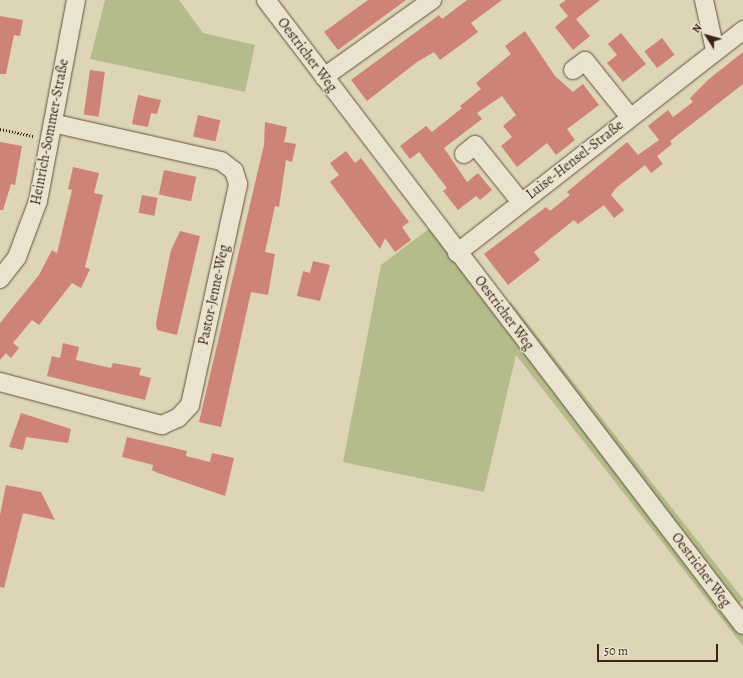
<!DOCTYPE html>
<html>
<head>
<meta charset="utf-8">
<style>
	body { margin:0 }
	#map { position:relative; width:743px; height:678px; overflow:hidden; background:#ded4b6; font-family:Alegreya,serif }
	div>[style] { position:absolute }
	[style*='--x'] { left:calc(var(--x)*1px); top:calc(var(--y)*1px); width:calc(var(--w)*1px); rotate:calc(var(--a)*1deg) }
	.green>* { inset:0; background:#b4bc8c; transform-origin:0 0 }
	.building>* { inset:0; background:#ce8377; transform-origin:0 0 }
	.path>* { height:2.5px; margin-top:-1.25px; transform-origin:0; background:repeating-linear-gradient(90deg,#3c2414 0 1px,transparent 0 3px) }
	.roads { filter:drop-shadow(0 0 1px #64503c) drop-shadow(0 0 1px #64503c) }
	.minor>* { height:18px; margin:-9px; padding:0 9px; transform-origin:9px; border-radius:9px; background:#eae3d0 }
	span { translate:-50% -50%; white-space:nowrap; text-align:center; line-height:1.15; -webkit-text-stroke:3px #eae3d0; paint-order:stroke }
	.street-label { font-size:14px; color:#3c2414 }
	.north { position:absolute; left:687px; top:16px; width:40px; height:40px; -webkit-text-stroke:3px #eae3d0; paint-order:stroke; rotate:307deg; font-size:11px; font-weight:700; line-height:16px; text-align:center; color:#3c2414 }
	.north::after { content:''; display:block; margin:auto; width:14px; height:18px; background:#3c2414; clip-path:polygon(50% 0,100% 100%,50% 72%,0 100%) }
	.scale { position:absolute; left:597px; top:644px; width:121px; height:18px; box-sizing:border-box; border:2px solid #3c2414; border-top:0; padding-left:5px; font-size:12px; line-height:14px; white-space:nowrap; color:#3c2414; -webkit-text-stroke:3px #eae3d0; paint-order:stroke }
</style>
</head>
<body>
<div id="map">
	<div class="green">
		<div style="clip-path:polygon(105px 0,179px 0,203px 33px,255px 45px,245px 92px,90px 59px)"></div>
		<div style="clip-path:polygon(430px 228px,743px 633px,743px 646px,516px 355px,484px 492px,343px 462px,381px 265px)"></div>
		<div style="left:511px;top:302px;width:378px;height:9px;rotate:52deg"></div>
	</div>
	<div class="building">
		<div style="clip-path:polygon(368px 0,406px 0,338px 50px,324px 32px)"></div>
		<div style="clip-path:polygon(467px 0,502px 0,471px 23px,478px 32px,440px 60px,434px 52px,417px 62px,367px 101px,351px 80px,439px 15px,442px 19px)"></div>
		<div style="clip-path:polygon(566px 0,600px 0,576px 19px,590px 36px,573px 50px,555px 27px,568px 16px,559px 5px)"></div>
		<div style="clip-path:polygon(0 16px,23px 20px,20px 36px,14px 35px,6px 74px,0 74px)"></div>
		<div style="clip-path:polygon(525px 31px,555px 76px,573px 92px,583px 84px,599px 105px,567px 129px,575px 140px,556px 155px,547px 143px,517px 167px,501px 146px,512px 137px,503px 126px,516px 115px,502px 96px,477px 113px,482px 119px,444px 148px,467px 182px,478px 173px,492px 190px,480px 200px,476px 196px,458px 210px,443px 191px,447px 188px,419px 152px,410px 159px,400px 146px,426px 126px,432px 132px,462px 108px,460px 106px,481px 89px,476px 83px,511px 54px,505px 46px)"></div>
		<div style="clip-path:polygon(621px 33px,646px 64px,623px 82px,607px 63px,617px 55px,608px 44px)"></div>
		<div style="left:662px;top:38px;width:21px;height:22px;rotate:53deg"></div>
		<div style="clip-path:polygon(743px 52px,743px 84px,670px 141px,672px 144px,657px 156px,663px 164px,651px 173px,645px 165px,616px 188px,611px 195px,624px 210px,614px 218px,604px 205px,578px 224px,574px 220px,534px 252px,540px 260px,508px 285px,484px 254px,546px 207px,550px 211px,570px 195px,567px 192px,627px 142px,638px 155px,659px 140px,648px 126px,668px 110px,673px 117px,693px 102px,690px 98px,709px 79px)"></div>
		<div style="left:90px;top:70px;width:15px;height:45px;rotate:8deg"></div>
		<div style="clip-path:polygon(138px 95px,161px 100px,157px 114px,151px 113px,148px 127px,132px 124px)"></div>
		<div style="left:198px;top:115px;width:23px;height:22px;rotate:13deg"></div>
		<div style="clip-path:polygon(265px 122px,287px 127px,284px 142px,296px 144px,292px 162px,286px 160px,279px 207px,275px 206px,265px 252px,275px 254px,268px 295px,251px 292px,221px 427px,199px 422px,264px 145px)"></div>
		<div style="clip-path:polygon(0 142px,22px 146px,15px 185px,11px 184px,3px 210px,0 210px)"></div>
		<div style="clip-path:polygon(346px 151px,355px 163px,361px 158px,409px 222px,402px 227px,411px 240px,395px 252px,385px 238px,380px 249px,330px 182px,339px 175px,330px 163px)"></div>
		<div style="clip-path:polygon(73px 167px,99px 173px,94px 193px,103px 195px,85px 267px,90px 269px,81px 288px,72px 283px,39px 325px,32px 320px,13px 343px,19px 348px,11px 358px,6px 353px,0 360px,0 323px,39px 275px,52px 250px,57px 253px,72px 190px,68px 189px)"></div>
		<div style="left:164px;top:170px;width:33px;height:25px;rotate:12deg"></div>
		<div style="left:142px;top:195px;width:16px;height:18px;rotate:11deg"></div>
		<div style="clip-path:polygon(180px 231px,200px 236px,177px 335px,157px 330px,156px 323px,171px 250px)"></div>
		<div style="clip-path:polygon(313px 261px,330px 265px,320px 301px,297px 296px,303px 271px,310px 273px)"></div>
		<div style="clip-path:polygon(63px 343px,79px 347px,76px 360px,111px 368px,113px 363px,141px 368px,139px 375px,151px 378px,145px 400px,47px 376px,52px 356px,60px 358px)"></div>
		<div style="clip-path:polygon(21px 413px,71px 429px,68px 443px,26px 437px,23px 450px,9px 447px)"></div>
		<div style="clip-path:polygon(127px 437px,187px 451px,186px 456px,210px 462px,212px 453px,234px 458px,225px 496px,158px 473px,152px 470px,153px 465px,122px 457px)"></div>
		<div style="clip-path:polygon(6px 485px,41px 492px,55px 520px,23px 513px,4px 588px,0 587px,0 515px)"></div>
	</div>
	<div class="path">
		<div style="--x:0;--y:129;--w:34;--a:12"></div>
	</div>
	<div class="roads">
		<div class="minor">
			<div style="--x:266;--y:0;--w:786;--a:52.65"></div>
			<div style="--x:704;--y:0;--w:51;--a:77.6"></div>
			<div style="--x:573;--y:70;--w:15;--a:-37"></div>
			<div style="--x:585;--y:61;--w:72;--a:51.2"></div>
			<div style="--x:324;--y:77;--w:133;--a:-35.5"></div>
			<div style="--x:464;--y:154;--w:14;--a:-39"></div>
			<div style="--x:475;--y:145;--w:73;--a:51.1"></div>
			<div style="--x:457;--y:253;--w:363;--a:-37.9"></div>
			<div style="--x:0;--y:279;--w:28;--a:-52"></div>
			<div style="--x:17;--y:257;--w:60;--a:-69.4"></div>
			<div style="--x:38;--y:201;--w:205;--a:-79.3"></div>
			<div style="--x:0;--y:382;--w:168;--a:14.9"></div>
			<div style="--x:162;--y:425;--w:17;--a:-24"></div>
			<div style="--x:178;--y:418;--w:18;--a:-47"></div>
			<div style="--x:190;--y:405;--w:226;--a:-77.7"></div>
			<div style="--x:238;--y:184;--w:14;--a:-107"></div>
			<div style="--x:234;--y:171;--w:16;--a:-142"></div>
			<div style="--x:221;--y:161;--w:172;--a:-167.3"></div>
		</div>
	</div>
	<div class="street-label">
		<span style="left:307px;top:55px;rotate:53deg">Oestricher Weg</span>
		<span style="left:50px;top:132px;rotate:-79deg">Heinrich-Sommer-Straße</span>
		<span style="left:575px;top:160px;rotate:-38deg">Luise-Hensel-Straße</span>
		<span style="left:214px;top:295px;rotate:-78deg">Pastor-Jenne-Weg</span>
		<span style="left:504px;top:313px;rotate:53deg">Oestricher Weg</span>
		<span style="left:701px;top:570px;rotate:53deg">Oestricher Weg</span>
	</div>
	<div class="north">N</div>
	<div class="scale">50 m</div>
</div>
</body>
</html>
